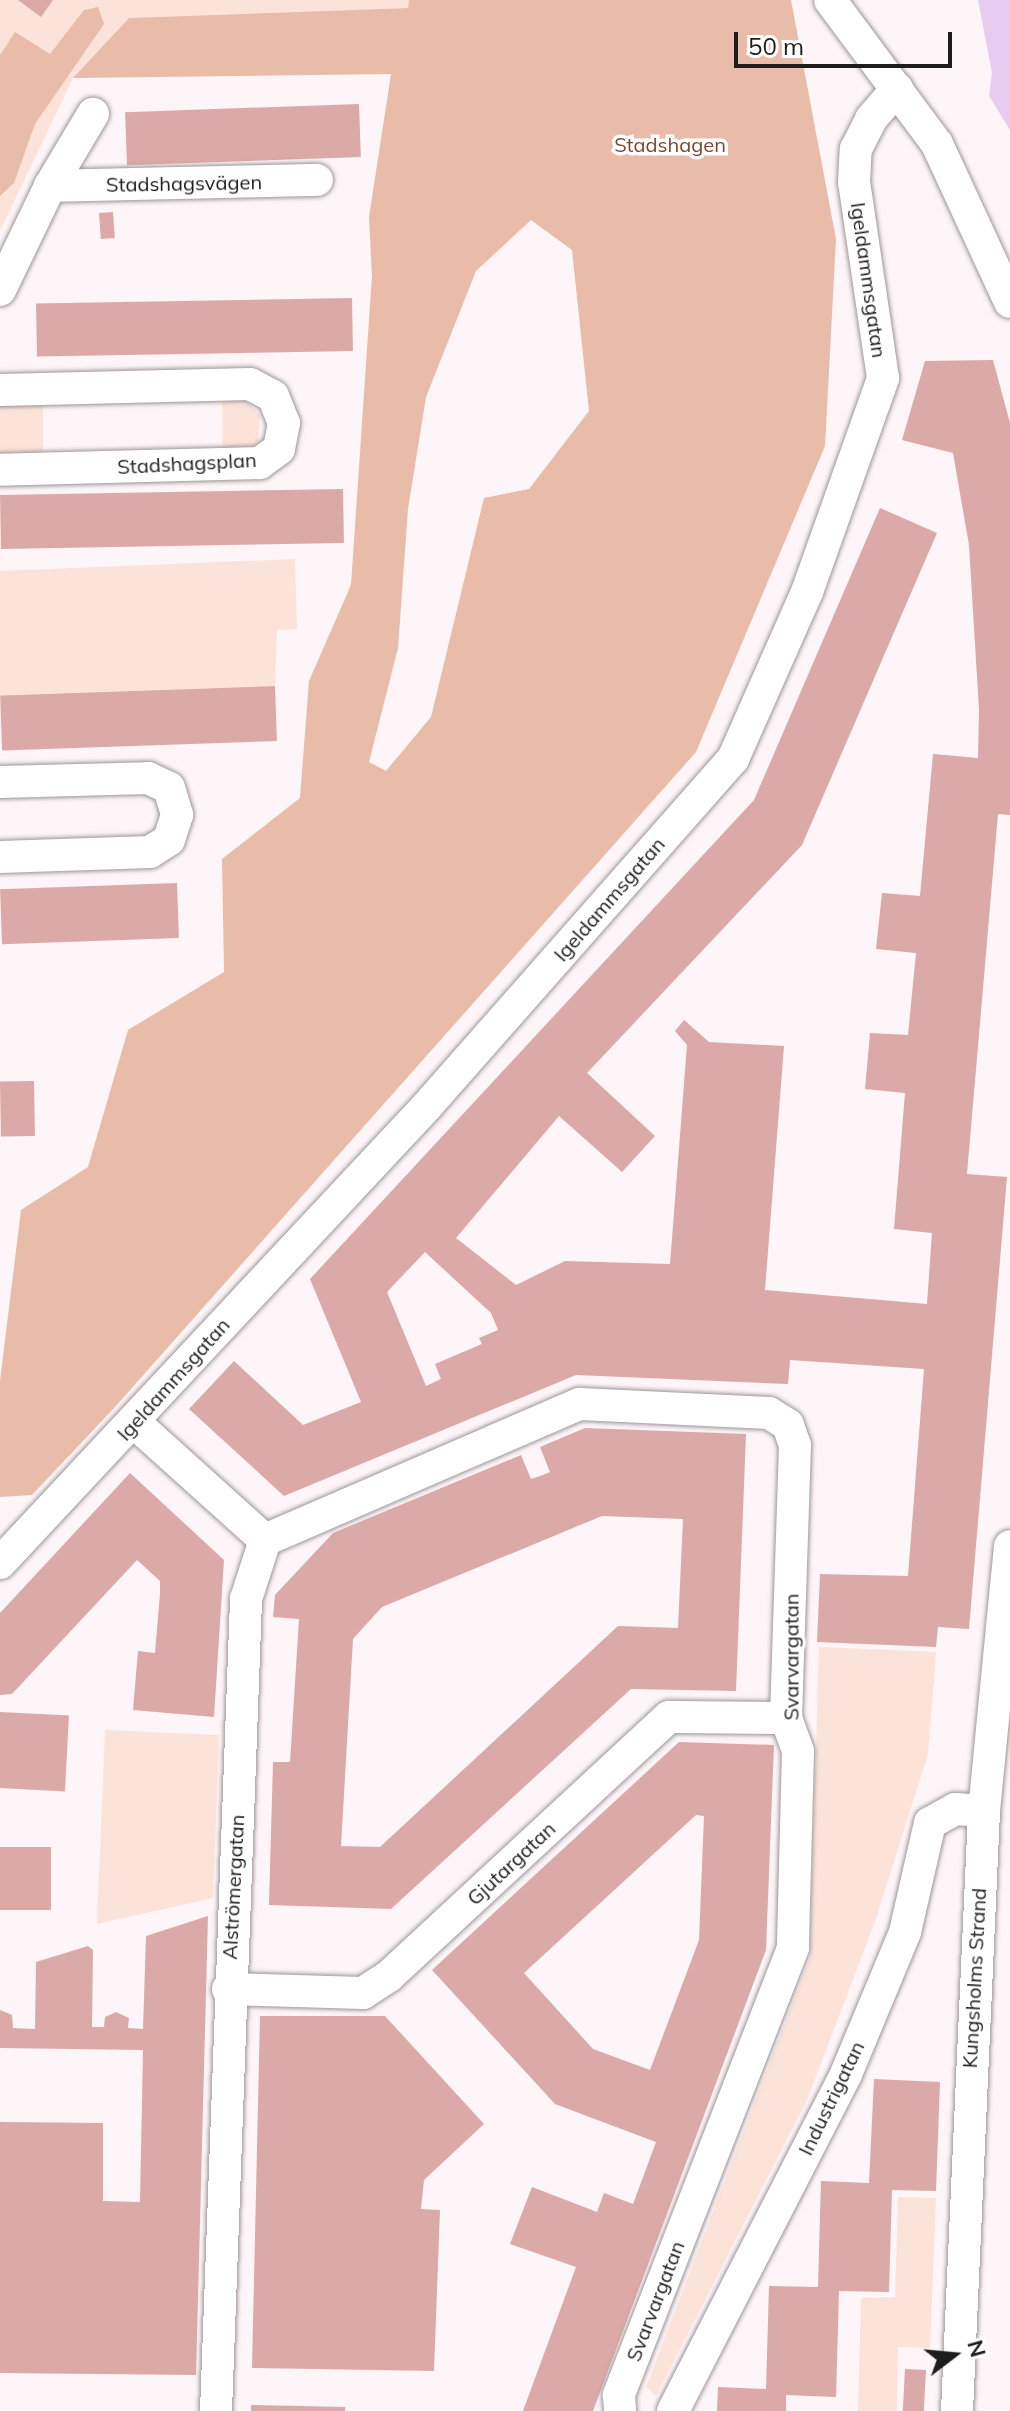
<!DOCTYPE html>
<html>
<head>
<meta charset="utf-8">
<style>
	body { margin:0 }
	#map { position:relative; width:1010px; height:2411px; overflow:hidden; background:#fdf5f7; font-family:Mulish,sans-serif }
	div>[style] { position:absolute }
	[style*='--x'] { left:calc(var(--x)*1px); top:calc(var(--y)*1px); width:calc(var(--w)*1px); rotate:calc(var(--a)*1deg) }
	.green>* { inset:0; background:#fce3d9; transform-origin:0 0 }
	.forest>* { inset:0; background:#e9bba9 }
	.water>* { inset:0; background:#e8cbf0 }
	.building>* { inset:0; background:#dba9a7; transform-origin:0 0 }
	.roads { filter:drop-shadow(0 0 2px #9d9698) drop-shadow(0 0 2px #9d9698) }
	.street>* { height:32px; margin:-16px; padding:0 16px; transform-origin:16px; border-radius:16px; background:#fff }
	span { translate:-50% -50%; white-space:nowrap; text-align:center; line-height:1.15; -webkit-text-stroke:7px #fff; paint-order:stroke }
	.park-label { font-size:20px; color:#7f442c }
	.street-label { font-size:20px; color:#1e1c1c }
	.north { position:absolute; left:914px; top:2315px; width:80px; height:80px; -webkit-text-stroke:6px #fff; paint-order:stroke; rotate:74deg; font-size:22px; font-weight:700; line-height:32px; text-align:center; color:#1e1c1c }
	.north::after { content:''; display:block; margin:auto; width:28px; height:36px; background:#1e1c1c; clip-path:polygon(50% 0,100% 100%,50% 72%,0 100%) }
	.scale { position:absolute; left:734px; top:32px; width:218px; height:36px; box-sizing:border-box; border:4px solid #1e1c1c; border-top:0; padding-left:10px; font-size:24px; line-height:28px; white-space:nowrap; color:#1e1c1c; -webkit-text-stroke:6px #fff; paint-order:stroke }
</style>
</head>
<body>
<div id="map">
	<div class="green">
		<div style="clip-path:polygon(0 0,409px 0,408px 8px,129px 18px,73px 78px,0 231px)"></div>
		<div style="clip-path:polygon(222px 400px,245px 400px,260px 415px,258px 442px,251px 448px,223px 454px)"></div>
		<div style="left:0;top:404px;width:43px;height:50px"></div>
		<div style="clip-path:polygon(295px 559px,297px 629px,277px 630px,275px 686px,0 695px,0 571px)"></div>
		<div style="clip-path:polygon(819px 1647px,936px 1652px,928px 1754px,876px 1919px,807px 2100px,656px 2396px,646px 2387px,810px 1958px)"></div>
		<div style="clip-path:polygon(105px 1730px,219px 1735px,213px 1898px,97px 1924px)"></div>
		<div style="clip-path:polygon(898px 2197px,936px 2198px,930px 2348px,898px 2347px,897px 2411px,858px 2411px,861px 2298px,895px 2297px)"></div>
	</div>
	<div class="forest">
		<div style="clip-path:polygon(evenodd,409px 0,791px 0,836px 239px,825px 446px,696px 752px,115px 1407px,32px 1495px,0 1497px,0 1381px,21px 1210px,88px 1167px,128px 1030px,224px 972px,222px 859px,300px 798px,309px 681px,351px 585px,372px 276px,369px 217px,391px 74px,73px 78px,129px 18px,408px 8px,409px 0,531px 220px,572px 250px,589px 411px,529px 489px,484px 498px,431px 717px,386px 771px,369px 762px,398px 648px,408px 509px,426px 397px,476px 271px,531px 220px)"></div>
		<div style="clip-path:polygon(98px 7px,104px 24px,35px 124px,14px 183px,0 196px,0 55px,15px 32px,50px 54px,84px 10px)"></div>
	</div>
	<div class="water">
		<div style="clip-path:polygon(978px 0,1010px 0,1010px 130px,989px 96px,992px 73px)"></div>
	</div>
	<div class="building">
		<div style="clip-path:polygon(18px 0,53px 0,41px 17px)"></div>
		<div style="left:359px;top:104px;width:53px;height:234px;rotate:88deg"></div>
		<div style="left:113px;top:212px;width:26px;height:14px;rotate:86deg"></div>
		<div style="left:352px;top:298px;width:53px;height:316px;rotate:89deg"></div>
		<div style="clip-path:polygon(evenodd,993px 360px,1010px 423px,1010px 815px,998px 814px,967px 1174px,1007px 1177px,969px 1629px,938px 1627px,936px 1647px,817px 1642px,820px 1574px,908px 1576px,924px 1369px,790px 1360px,788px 1384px,576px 1375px,284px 1496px,189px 1409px,234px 1361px,303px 1425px,361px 1402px,310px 1279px,754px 800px,880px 508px,937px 533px,802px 845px,587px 1073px,655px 1136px,622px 1172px,559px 1116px,456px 1238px,516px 1285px,565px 1261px,670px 1264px,687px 1045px,675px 1031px,684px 1020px,709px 1042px,784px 1046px,765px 1290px,927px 1304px,932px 1233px,894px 1229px,905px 1093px,865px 1089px,870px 1033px,908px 1035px,916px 953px,876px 949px,882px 893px,920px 896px,933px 754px,978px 758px,979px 710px,969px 545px,953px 453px,902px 440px,925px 361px,993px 360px,425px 1252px,491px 1313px,498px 1330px,479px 1338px,482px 1344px,435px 1364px,441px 1379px,426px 1386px,387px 1292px,425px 1252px)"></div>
		<div style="left:343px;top:489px;width:54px;height:343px;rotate:89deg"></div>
		<div style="left:275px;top:686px;width:55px;height:275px;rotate:88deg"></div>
		<div style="left:177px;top:883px;width:55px;height:177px;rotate:88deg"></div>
		<div style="left:34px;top:1081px;width:55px;height:34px;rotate:89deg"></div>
		<div style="clip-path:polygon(evenodd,585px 1428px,746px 1434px,736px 1691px,631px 1689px,391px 1909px,269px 1905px,273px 1762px,290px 1762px,299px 1619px,273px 1617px,275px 1595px,333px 1533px,521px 1455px,531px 1479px,543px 1475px,550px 1472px,540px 1447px,585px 1428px,602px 1516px,683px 1519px,678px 1628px,618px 1626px,380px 1847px,341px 1846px,353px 1639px,382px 1607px,602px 1516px)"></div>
		<div style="clip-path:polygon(130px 1473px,224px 1560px,214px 1717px,133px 1710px,138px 1651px,155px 1653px,160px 1594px,160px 1581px,137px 1560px,12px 1694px,0 1695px,0 1613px)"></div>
		<div style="left:0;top:1712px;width:69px;height:76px;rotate:3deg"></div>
		<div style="clip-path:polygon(evenodd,679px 1742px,774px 1745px,766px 1950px,593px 2411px,523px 2411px,576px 2267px,510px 2244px,532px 2187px,597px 2212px,604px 2193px,633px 2204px,656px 2142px,555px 2104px,432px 1970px,679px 1742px,696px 1815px,704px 1816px,699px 1940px,650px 2070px,593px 2049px,524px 1973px,696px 1815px)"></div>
		<div style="left:0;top:1847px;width:51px;height:63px"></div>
		<div style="clip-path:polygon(208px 1916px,196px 2375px,0 2373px,0 2122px,103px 2123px,103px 2201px,140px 2202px,143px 2050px,0 2048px,0 2010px,12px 2015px,13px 2028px,35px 2029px,36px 1962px,88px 1946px,93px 1950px,92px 2027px,104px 2027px,105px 2017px,116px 2012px,129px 2018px,128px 2028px,143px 2029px,146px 1936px)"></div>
		<div style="clip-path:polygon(260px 2016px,385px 2016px,484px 2124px,424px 2180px,421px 2209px,440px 2210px,434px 2371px,252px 2368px)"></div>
		<div style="clip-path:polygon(874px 2079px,940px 2082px,936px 2191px,892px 2190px,889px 2292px,839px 2291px,836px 2397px,786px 2395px,786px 2411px,717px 2411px,718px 2387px,766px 2389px,769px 2286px,818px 2287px,821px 2181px,869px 2183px)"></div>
		<div style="left:905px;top:2369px;width:21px;height:42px;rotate:3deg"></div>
		<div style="clip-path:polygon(251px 2405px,345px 2407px,345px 2411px,251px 2411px)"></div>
	</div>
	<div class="roads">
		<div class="street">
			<div style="--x:830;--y:0;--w:179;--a:53.4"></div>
			<div style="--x:937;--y:144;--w:174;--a:65.2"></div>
			<div style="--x:50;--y:186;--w:84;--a:-59.2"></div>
			<div style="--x:0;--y:290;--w:115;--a:-64.3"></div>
			<div style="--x:50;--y:186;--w:267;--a:-1.3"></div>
			<div style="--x:0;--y:390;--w:250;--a:-1.4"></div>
			<div style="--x:250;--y:384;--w:26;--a:28"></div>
			<div style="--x:273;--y:396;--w:29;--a:68"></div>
			<div style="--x:284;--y:423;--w:26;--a:101"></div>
			<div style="--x:279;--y:449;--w:24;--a:144"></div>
			<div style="--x:260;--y:463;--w:260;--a:178.5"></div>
			<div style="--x:0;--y:782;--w:148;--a:-1.5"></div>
			<div style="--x:148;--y:778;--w:23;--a:25"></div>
			<div style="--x:169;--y:788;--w:28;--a:73"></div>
			<div style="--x:177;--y:815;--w:26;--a:108"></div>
			<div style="--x:169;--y:840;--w:22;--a:148"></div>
			<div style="--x:150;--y:852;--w:150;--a:178.1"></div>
			<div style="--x:135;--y:1423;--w:175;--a:42"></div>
			<div style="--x:265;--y:1540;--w:343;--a:-23.4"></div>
			<div style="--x:580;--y:1404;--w:189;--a:2.7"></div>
			<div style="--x:769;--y:1413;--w:22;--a:32"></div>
			<div style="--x:788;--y:1425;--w:21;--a:71"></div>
			<div style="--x:795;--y:1445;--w:273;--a:91.9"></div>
			<div style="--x:786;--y:1718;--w:35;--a:70"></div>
			<div style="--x:798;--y:1751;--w:197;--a:91.5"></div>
			<div style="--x:793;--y:1948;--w:480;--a:111.3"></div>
			<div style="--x:619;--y:2395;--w:16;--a:86"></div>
			<div style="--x:0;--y:1563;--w:625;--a:-46.94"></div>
			<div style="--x:427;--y:1106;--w:463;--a:-48.6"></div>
			<div style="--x:733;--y:759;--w:183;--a:-66.1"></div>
			<div style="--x:807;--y:592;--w:227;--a:-70.4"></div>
			<div style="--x:883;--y:378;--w:198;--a:-98.4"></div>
			<div style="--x:854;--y:182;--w:33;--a:-87"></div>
			<div style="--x:856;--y:149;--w:34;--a:-63"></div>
			<div style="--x:871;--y:119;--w:40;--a:-49"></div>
			<div style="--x:228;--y:1989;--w:135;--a:1.7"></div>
			<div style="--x:363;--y:1993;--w:31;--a:-33"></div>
			<div style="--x:389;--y:1976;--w:381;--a:-42.8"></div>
			<div style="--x:669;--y:1717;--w:117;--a:0.5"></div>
			<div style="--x:216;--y:2411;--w:813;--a:-87.88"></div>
			<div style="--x:246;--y:1599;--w:62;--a:-72.1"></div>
			<div style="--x:673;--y:2411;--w:379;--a:-62.8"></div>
			<div style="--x:846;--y:2074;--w:154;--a:-67.4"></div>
			<div style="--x:905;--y:1932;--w:112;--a:-77.1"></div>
			<div style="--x:930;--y:1823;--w:29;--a:-29"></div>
			<div style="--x:955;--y:1809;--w:29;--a:4"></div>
			<div style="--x:957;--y:2411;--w:601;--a:-87.42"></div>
			<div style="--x:984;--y:1811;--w:266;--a:-84.4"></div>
		</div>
	</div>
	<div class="park-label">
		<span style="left:670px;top:144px">Stadshagen</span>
	</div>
	<div class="street-label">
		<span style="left:184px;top:183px;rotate:-1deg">Stadshagsvägen</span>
		<span style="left:869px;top:280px;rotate:82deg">Igeldammsgatan</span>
		<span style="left:187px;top:463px;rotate:-3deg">Stadshagsplan</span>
		<span style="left:609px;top:899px;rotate:-49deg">Igeldammsgatan</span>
		<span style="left:173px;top:1379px;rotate:-48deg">Igeldammsgatan</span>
		<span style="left:791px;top:1657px;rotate:-90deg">Svarvargatan</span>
		<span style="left:511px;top:1863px;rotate:-43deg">Gjutargatan</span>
		<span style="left:233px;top:1887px;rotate:-87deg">Alströmergatan</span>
		<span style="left:974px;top:1978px;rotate:-87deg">Kungsholms Strand</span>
		<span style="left:831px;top:2098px;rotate:-64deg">Industrigatan</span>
		<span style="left:655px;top:2301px;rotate:-69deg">Svarvargatan</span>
	</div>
	<div class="north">N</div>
	<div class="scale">50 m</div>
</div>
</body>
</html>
